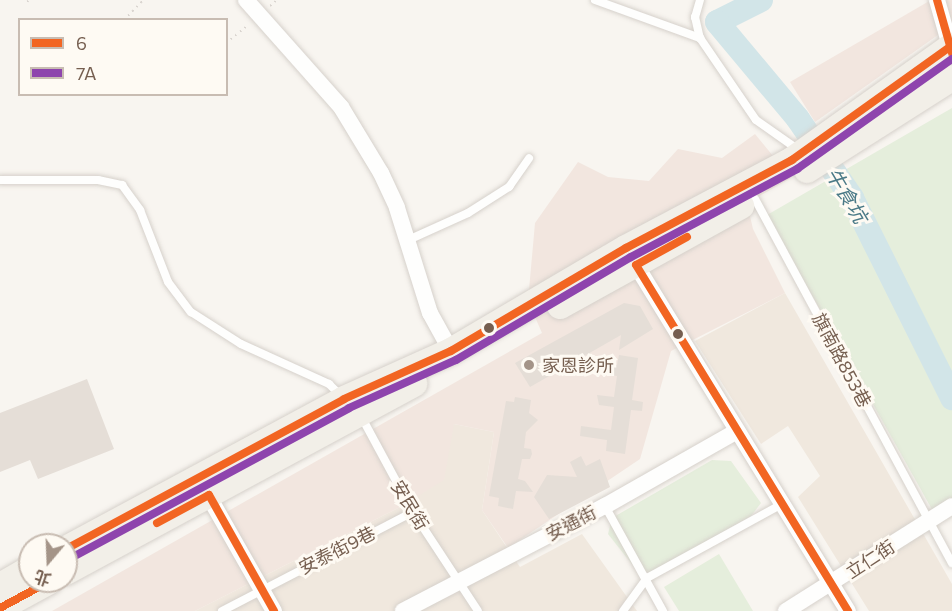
<!DOCTYPE html>
<html>
<head>
<meta charset="utf-8">
<style>
	body { margin:0 }
	#map { position:relative; width:952px; height:611px; overflow:hidden; background:#f8f5f0; font-family:Commissioner,"Noto Sans TC",sans-serif }
	div>[style] { position:absolute }
	[style*='--x'] { left:calc(var(--x)*1px); top:calc(var(--y)*1px); width:calc(var(--w)*1px); rotate:calc(var(--a)*1deg) }
	.residential>* { inset:0; background:#f0e8de }
	.commercial>* { inset:0; background:#f2e6df }
	.green>* { inset:0; background:#e5eedc }
	.river>* { height:24px; margin:-12px; padding:0 12px; transform-origin:12px; border-radius:12px; background:#d2e5e8 }
	.building>* { inset:0; background:#e5ded7 }
	.path>* { height:2px; margin-top:-1px; transform-origin:0; background:repeating-linear-gradient(90deg,#dad5d0 0 1.5px,transparent 0 6px) }
	.roads { filter:drop-shadow(0 0 2px #d6d1cb) drop-shadow(0 0 2px #d6d1cb) }
	.service>* { height:8px; margin:-4px; padding:0 4px; transform-origin:4px; border-radius:4px; background:#fefefd }
	.minor>* { height:16px; margin:-8px; padding:0 8px; transform-origin:8px; border-radius:8px; background:#fefefd }
	.primary>* { height:26px; margin:-13px; padding:0 13px; transform-origin:13px; border-radius:13px; background:#f2efe8 }
	.bus-1>* { height:8px; margin:-4px; padding:0 4px; transform-origin:4px; border-radius:4px; background:#f26522 }
	.bus-2>* { height:8px; margin:-4px; padding:0 4px; transform-origin:4px; border-radius:4px; background:#8e44ad }
	.dots>* { width:16px; height:16px; translate:-50% -50%; box-sizing:border-box; border:3px solid #fefaf3; border-radius:50% }
	span { translate:-50% -50%; white-space:nowrap; text-align:center; line-height:1.15; -webkit-text-stroke:6px #fefaf3; paint-order:stroke }
	.street-label { font-size:18px; color:#765f50 }
	.poi-label { font-size:18px; color:#765f50 }
	.left { translate:0 -50%; text-align:left }
	.water-label { font-size:20px; color:#4b7a87; font-style:italic }
	.legend { position:absolute; left:18px; top:18px; width:210px; height:78px; box-sizing:border-box; background:#fefaf3; border:2px solid #c8bcb2; margin:0; padding:8px 10px; list-style:none; font-size:18px; color:#765f50 }
	.legend li { display:flex; align-items:center; gap:12px; height:30px }
	.legend b { width:30px; border:2px solid #c8bcb2 }
	.north { position:absolute; left:18px; top:533px; width:60px; height:60px; box-sizing:border-box; background:#fefaf3; border:2px solid #c8bcb2; border-radius:50%; rotate:199deg; font-size:16px; font-weight:700; line-height:24px; text-align:center; color:#765f50 }
	.north::after { content:''; display:block; margin:auto; width:21px; height:27px; background:#a49488; clip-path:polygon(50% 0,100% 100%,50% 72%,0 100%) }
</style>
</head>
<body>
<div id="map">
	<div class="residential">
		<div style="clip-path:polygon(785px 293px,952px 584px,952px 611px,869px 611px,798px 497px,820px 476px,788px 426px,761px 444px,695px 341px)"></div>
		<div style="clip-path:polygon(454px 424px,494px 432px,482px 510px,520px 567px,582px 534px,637px 611px,195px 611px,402px 506px)"></div>
	</div>
	<div class="commercial">
		<div style="clip-path:polygon(931px 0,952px 0,952px 25px,815px 122px,790px 82px)"></div>
		<div style="clip-path:polygon(755px 134px,791px 178px,747px 203px,753px 229px,785px 293px,671px 351px,640px 459px,508px 548px,482px 510px,494px 432px,454px 424px,444px 480px,402px 506px,195px 611px,52px 611px,542px 333px,528px 301px,535px 223px,578px 162px,608px 177px,649px 181px,678px 149px,722px 158px)"></div>
	</div>
	<div class="green">
		<div style="clip-path:polygon(952px 108px,952px 501px,934px 513px,767px 215px)"></div>
		<div style="clip-path:polygon(712px 460px,731px 461px,761px 503px,751px 516px,654px 572px,638px 572px,608px 534px,612px 518px)"></div>
		<div style="clip-path:polygon(719px 554px,753px 611px,679px 611px,664px 587px)"></div>
	</div>
	<div class="river">
		<div style="--x:761;--y:0;--w:49;--a:153.4"></div>
		<div style="--x:717;--y:22;--w:126;--a:50.1"></div>
		<div style="--x:798;--y:119;--w:96;--a:55.6"></div>
		<div style="--x:852;--y:198;--w:224;--a:63.4"></div>
	</div>
	<div class="building">
		<div style="clip-path:polygon(624px 303px,640px 306px,653px 329px,619px 350px,621px 335px,530px 387px,515px 363px)"></div>
		<div style="clip-path:polygon(619px 355px,638px 358px,632px 400px,643px 402px,642px 411px,631px 410px,625px 454px,606px 451px,607px 440px,580px 436px,581px 426px,611px 430px,614px 407px,599px 405px,597px 395px,614px 397px,617px 376px,601px 374px,603px 363px,617px 365px)"></div>
		<div style="clip-path:polygon(87px 379px,114px 449px,38px 479px,30px 460px,0 472px,0 413px)"></div>
		<div style="clip-path:polygon(515px 397px,531px 400px,529px 413px,538px 420px,526px 432px,524px 448px,531px 449px,532px 454px,530px 459px,522px 459px,518px 479px,525px 481px,533px 492px,516px 491px,513px 509px,498px 506px,499px 498px,489px 496px,506px 401px,514px 402px)"></div>
		<div style="clip-path:polygon(581px 456px,586px 466px,600px 459px,610px 487px,549px 519px,534px 497px,547px 475px,577px 477px,570px 462px)"></div>
	</div>
	<div class="path">
		<div style="--x:27;--y:2;--w:3;--a:-45"></div>
		<div style="--x:270;--y:6;--w:9;--a:-41"></div>
		<div style="--x:124;--y:20;--w:28;--a:-46"></div>
		<div style="--x:226;--y:43;--w:28;--a:-39"></div>
	</div>
	<div class="roads">
		<div class="service">
			<div style="--x:595;--y:0;--w:112;--a:19.9"></div>
			<div style="--x:700;--y:0;--w:18;--a:106"></div>
			<div style="--x:695;--y:17;--w:22;--a:77"></div>
			<div style="--x:700;--y:38;--w:99;--a:55.7"></div>
			<div style="--x:756;--y:120;--w:45;--a:35.1"></div>
			<div style="--x:793;--y:146;--w:7;--a:90"></div>
			<div style="--x:0;--y:180;--w:98;--a:0"></div>
			<div style="--x:98;--y:180;--w:25;--a:12"></div>
			<div style="--x:122;--y:185;--w:31;--a:54"></div>
			<div style="--x:140;--y:210;--w:77;--a:68.7"></div>
			<div style="--x:168;--y:282;--w:38;--a:53"></div>
			<div style="--x:191;--y:312;--w:59;--a:32.6"></div>
			<div style="--x:241;--y:344;--w:97;--a:24.4"></div>
			<div style="--x:329;--y:384;--w:17;--a:45"></div>
			<div style="--x:755;--y:199;--w:414;--a:61.6"></div>
			<div style="--x:406;--y:241;--w:68;--a:-24.3"></div>
			<div style="--x:468;--y:213;--w:49;--a:-32.4"></div>
			<div style="--x:509;--y:187;--w:35;--a:-55"></div>
			<div style="--x:361;--y:416;--w:109;--a:61.6"></div>
			<div style="--x:413;--y:512;--w:118;--a:56.7"></div>
			<div style="--x:605;--y:506;--w:120;--a:61.1"></div>
			<div style="--x:222;--y:611;--w:215;--a:-27.4"></div>
			<div style="--x:623;--y:611;--w:41;--a:-54"></div>
			<div style="--x:647;--y:578;--w:154;--a:-28.7"></div>
		</div>
		<div class="minor">
			<div style="--x:246;--y:0;--w:143;--a:48.4"></div>
			<div style="--x:341;--y:107;--w:77;--a:58.8"></div>
			<div style="--x:381;--y:173;--w:38;--a:65"></div>
			<div style="--x:397;--y:208;--w:110;--a:72.6"></div>
			<div style="--x:430;--y:313;--w:43;--a:61.1"></div>
			<div style="--x:937;--y:0;--w:55;--a:74.2"></div>
			<div style="--x:631;--y:257;--w:415;--a:58.5"></div>
			<div style="--x:204;--y:488;--w:142;--a:60.4"></div>
			<div style="--x:403;--y:611;--w:228;--a:-27.5"></div>
			<div style="--x:605;--y:506;--w:152;--a:-29.6"></div>
			<div style="--x:786;--y:611;--w:196;--a:-32.3"></div>
		</div>
		<div class="primary">
			<div style="--x:807;--y:170;--w:172;--a:-32.4"></div>
			<div style="--x:560;--y:306;--w:207;--a:-28.9"></div>
			<div style="--x:66;--y:549;--w:316;--a:-28.3"></div>
			<div style="--x:344;--y:399;--w:117;--a:-24.2"></div>
			<div style="--x:451;--y:351;--w:203;--a:-30.5"></div>
			<div style="--x:626;--y:248;--w:188;--a:-27.9"></div>
			<div style="--x:792;--y:160;--w:196;--a:-35.5"></div>
			<div style="--x:66;--y:572;--w:396;--a:-28.4"></div>
			<div style="--x:0;--y:586;--w:34;--a:-30"></div>
			<div style="--x:0;--y:608;--w:57;--a:-28.4"></div>
		</div>
	</div>
	<div class="bus-1">
		<div style="--x:937;--y:0;--w:55;--a:74.2"></div>
		<div style="--x:687;--y:237;--w:58;--a:151.2"></div>
		<div style="--x:636;--y:265;--w:406;--a:58.5"></div>
		<div style="--x:157;--y:523;--w:59;--a:-28.3"></div>
		<div style="--x:209;--y:495;--w:133;--a:60.7"></div>
		<div style="--x:66;--y:549;--w:316;--a:-28.3"></div>
		<div style="--x:344;--y:399;--w:117;--a:-24.2"></div>
		<div style="--x:451;--y:351;--w:203;--a:-30.5"></div>
		<div style="--x:626;--y:248;--w:188;--a:-27.9"></div>
		<div style="--x:792;--y:160;--w:196;--a:-35.6"></div>
		<div style="--x:0;--y:608;--w:57;--a:-28.4"></div>
	</div>
	<div class="bus-2">
		<div style="--x:71;--y:558;--w:316;--a:-28.3"></div>
		<div style="--x:349;--y:408;--w:117;--a:-24.2"></div>
		<div style="--x:456;--y:360;--w:203;--a:-30.5"></div>
		<div style="--x:631;--y:257;--w:188;--a:-27.9"></div>
		<div style="--x:797;--y:169;--w:190;--a:-35.4"></div>
	</div>
	<div class="dots">
		<div style="left:489px;top:328px;background:#765f50"></div>
		<div style="left:678px;top:334px;background:#765f50"></div>
		<div style="left:529px;top:365px;background:#a49488"></div>
	</div>
	<div class="street-label">
		<span style="left:842px;top:360px;rotate:62deg">旗南路853巷</span>
		<span style="left:410px;top:505px;rotate:59deg">安民街</span>
		<span style="left:571px;top:523px;rotate:-27deg">安通街</span>
		<span style="left:337px;top:550px;rotate:-27deg">安泰街9巷</span>
		<span style="left:870px;top:559px;rotate:-33deg">立仁街</span>
	</div>
	<div class="poi-label">
		<span class="left" style="left:542px;top:365px">家恩診所</span>
	</div>
	<div class="water-label">
		<span style="left:847px;top:195px;rotate:59deg">牛食坑</span>
	</div>
	<ul class="legend">
	<li><b style="height:8px;background:#f26522"></b>6</li>
	<li><b style="height:8px;background:#8e44ad"></b>7A</li>
	</ul>
	<div class="north">北</div>
</div>
</body>
</html>
